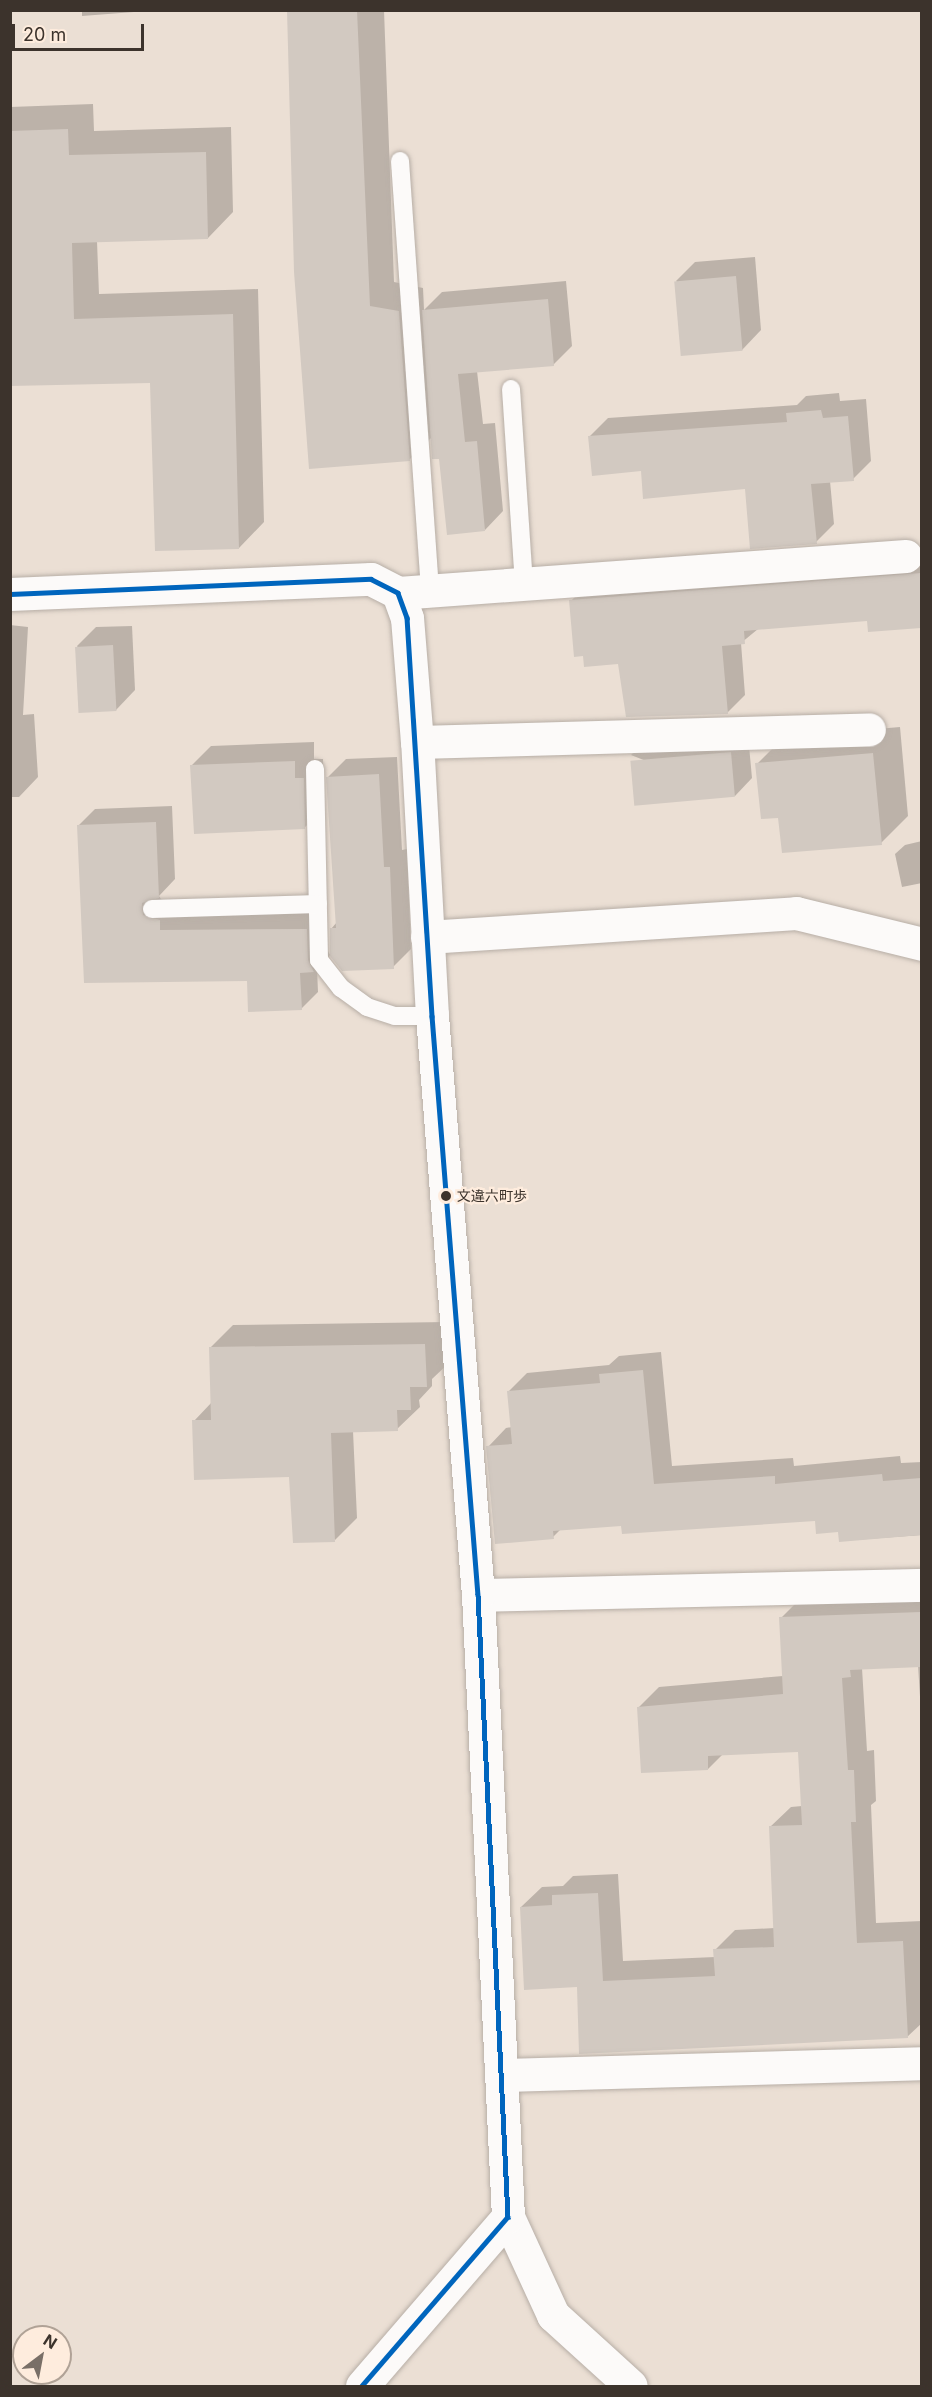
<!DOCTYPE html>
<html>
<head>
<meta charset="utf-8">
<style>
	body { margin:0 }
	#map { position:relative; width:932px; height:2397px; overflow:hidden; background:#ebdfd4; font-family:Inter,"Noto Sans JP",sans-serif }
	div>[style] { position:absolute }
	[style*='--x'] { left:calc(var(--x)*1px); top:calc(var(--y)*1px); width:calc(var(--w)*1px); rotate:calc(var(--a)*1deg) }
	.shadow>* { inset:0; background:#0003 }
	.building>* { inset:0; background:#d2c9c1; transform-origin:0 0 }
	.roads { filter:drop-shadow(0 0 2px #b7aea6) drop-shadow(0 0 2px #b7aea6) }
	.lane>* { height:18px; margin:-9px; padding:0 9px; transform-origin:9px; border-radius:9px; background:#fcfaf9 }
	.street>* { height:33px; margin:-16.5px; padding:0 16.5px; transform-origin:16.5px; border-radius:16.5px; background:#fcfaf9 }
	.bus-1>* { height:4.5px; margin:-2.25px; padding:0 2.25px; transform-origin:2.25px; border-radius:2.25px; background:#0065bd }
	.dots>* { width:16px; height:16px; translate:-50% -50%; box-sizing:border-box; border:3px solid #feecdd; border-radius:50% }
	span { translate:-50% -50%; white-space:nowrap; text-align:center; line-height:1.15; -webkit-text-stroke:4.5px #feecdd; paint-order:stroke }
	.bus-label { font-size:14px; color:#3c332c }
	.left { translate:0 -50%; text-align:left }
	.frame { position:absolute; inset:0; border:12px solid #3c332c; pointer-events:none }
	.north { position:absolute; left:12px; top:2325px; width:60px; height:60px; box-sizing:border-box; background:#feecdd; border:2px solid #b0a296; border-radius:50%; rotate:32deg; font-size:16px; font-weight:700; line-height:24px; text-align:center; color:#3c332c }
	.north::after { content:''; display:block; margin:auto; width:21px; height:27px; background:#796f67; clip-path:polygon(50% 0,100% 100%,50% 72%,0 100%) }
	.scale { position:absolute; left:12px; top:24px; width:132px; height:27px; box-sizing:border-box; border:3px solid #3c332c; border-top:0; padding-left:8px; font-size:18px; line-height:21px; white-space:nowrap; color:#3c332c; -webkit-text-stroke:4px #feecdd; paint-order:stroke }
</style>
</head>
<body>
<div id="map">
	<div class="shadow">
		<div style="clip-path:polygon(82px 10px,160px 10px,82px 16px)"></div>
		<div style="clip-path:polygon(288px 10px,384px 10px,394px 282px,423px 288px,424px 310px,442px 292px,566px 281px,572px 346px,553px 365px,477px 371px,483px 424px,495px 423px,503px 511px,485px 530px,432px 437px,409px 460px)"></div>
		<div style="clip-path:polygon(93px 104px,94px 131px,231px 127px,233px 212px,208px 238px,97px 241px,99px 294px,258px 289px,264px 522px,239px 548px,152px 381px,10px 385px,10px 107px)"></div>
		<div style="clip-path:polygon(755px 257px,761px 330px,742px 350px,676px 281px,695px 262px)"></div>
		<div style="clip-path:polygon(839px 393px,840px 401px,866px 399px,871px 461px,853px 479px,830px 481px,834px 524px,816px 542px,747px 488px,642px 470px,590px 436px,608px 418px,797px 405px,806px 396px)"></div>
		<div style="clip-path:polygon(922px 557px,922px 626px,869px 631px,868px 619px,758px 629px,741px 643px,745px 695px,727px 713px,619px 662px,571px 601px,589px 582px)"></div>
		<div style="clip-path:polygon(10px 625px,28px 627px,23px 715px,34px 714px,38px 777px,19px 797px,10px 797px)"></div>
		<div style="clip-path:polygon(132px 626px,135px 690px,116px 710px,77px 646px,96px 627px)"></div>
		<div style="clip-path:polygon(900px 727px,908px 816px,881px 843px,779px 816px,757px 764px,784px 737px)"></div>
		<div style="clip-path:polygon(748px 735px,752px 778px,735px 796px,631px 755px,649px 737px)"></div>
		<div style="clip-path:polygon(314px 742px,314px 759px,323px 759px,324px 809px,304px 828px,192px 765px,211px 746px)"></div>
		<div style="clip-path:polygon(397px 757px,402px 850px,407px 849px,411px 949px,393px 967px,331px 929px,337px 922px,328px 777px,346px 759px)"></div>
		<div style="clip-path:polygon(172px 806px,175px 879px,159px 896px,163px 902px,323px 913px,324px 943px,330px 955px,317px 968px,318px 992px,301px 1009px,248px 980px,86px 982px,78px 826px,95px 809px)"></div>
		<div style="clip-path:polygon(922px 841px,922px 883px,902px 887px,895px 854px,905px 845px)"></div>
		<div style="clip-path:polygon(447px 1322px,449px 1363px,432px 1379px,432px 1386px,419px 1400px,420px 1407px,397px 1429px,353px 1431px,357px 1518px,335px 1540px,291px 1475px,194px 1421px,212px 1402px,211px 1347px,233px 1325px)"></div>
		<div style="clip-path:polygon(661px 1352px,672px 1466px,793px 1458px,794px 1466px,900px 1456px,901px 1463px,922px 1462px,922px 1535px,840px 1541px,839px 1530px,816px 1519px,623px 1524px,561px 1529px,553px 1537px,488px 1447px,506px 1428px,512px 1427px,509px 1391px,527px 1373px,609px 1365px,619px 1356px)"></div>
		<div style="clip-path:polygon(922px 1594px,922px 1729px,918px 1665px,862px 1668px,867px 1751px,874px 1750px,876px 1801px,871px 1805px,876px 1923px,922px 1921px,922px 2023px,907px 2037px,578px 1986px,521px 1907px,542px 1887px,563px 1886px,573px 1876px,618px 1874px,623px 1961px,715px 1957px,715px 1950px,735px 1930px,775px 1928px,770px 1827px,791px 1807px,802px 1806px,799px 1751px,723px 1754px,708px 1769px,639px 1707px,659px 1687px,783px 1676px,781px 1618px,801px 1598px)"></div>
	</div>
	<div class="building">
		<div style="clip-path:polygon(287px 10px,357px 10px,370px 306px,399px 311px,410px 461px,309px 469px,294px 272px)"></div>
		<div style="clip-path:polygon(68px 129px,69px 155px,206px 152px,208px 239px,72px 243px,74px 319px,233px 314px,239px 549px,155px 551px,150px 383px,10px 386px,10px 131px)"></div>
		<div style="left:736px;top:276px;width:75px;height:62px;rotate:85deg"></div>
		<div style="clip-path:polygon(548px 299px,554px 366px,458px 374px,465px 442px,477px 441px,485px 531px,447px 535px,439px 459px,432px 459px,422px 310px)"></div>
		<div style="clip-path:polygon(821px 410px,823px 418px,848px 416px,854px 481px,811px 484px,817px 544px,750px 549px,745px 489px,643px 499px,641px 471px,592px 476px,588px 436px,787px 422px,786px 413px)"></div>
		<div style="clip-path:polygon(921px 573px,921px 628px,868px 632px,867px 621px,744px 631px,745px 644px,722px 646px,728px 714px,626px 717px,618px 664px,584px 667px,583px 656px,574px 657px,569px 600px)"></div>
		<div style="left:113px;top:645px;width:66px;height:38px;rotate:87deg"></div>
		<div style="left:731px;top:752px;width:45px;height:101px;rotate:85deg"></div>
		<div style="clip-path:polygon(873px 753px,882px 845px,782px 853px,778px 818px,761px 819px,755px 763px)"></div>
		<div style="clip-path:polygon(295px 761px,295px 778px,304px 778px,305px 829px,194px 834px,190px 765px)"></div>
		<div style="clip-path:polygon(379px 774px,384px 867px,390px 867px,394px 969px,342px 971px,330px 956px,330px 928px,336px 928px,326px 777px)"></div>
		<div style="clip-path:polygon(156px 822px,159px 898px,142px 903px,143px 915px,160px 920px,160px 930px,307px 929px,308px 960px,314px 972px,300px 973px,302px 1010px,248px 1012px,247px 981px,84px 983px,77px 825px)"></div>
		<div style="clip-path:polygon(425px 1344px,427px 1387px,410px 1387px,411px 1410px,397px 1410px,398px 1431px,331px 1433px,335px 1542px,293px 1543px,289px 1477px,194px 1480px,192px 1420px,211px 1420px,209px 1347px)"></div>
		<div style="clip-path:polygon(643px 1370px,654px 1484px,775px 1476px,775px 1484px,882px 1474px,883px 1481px,921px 1478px,921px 1535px,839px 1542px,838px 1532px,816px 1534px,815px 1521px,622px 1534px,621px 1526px,553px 1531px,554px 1539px,495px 1544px,486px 1446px,512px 1444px,507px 1391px,600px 1383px,599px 1374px)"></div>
		<div style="clip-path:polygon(921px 1612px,921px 1667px,850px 1670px,851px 1677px,842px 1678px,848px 1770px,854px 1770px,856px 1822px,851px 1822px,857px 1943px,903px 1941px,908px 2038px,579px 2054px,577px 1987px,524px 1990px,520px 1907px,552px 1905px,552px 1895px,598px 1893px,603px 1981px,715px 1976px,713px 1949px,774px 1947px,769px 1826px,802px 1825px,798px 1752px,708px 1756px,708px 1770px,641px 1773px,637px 1707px,783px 1694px,779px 1617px)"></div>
	</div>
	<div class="roads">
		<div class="lane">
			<div style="--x:400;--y:161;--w:431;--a:86"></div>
			<div style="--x:511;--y:389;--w:195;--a:86.2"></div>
			<div style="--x:315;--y:769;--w:191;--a:88.8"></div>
			<div style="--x:319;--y:960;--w:36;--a:52"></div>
			<div style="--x:341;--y:988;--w:32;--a:36"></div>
			<div style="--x:367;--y:1007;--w:29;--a:18"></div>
			<div style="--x:395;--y:1016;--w:37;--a:0"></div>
			<div style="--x:152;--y:909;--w:166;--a:-1.7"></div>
		</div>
		<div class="street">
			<div style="--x:10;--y:594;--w:361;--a:-2.4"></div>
			<div style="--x:371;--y:579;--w:30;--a:27"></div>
			<div style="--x:398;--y:593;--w:509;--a:-4.17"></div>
			<div style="--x:417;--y:742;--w:452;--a:-1.6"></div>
			<div style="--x:427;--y:937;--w:370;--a:-3.7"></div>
			<div style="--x:796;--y:913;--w:130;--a:13.8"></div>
			<div style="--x:478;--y:1595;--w:444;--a:-1.3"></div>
			<div style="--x:503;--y:2075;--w:419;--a:-1.6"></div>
			<div style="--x:508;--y:2217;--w:108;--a:65.3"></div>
			<div style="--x:553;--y:2315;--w:105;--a:42.3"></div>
			<div style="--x:362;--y:2386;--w:223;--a:-49.2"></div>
			<div style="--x:508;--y:2217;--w:623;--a:-92.76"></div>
			<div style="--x:478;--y:1595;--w:581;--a:-94.54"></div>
			<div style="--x:432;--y:1016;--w:274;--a:-93.1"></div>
			<div style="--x:417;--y:742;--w:124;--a:-94.6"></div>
			<div style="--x:407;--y:618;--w:27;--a:-110"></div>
		</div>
	</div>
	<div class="bus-1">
		<div style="--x:10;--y:594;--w:361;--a:-2.4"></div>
		<div style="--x:371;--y:579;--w:30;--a:27"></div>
		<div style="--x:398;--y:593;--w:27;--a:70"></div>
		<div style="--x:407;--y:618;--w:399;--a:86.4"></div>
		<div style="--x:432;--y:1016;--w:581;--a:85.46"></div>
		<div style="--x:478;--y:1595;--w:623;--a:87.24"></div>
		<div style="--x:508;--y:2217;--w:223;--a:130.8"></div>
	</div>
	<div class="dots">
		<div style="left:446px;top:1196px;background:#3c332c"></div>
	</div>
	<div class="bus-label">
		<span class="left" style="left:457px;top:1196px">文違六町歩</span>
	</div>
	<div class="frame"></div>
	<div class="north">N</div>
	<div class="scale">20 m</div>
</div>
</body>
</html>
